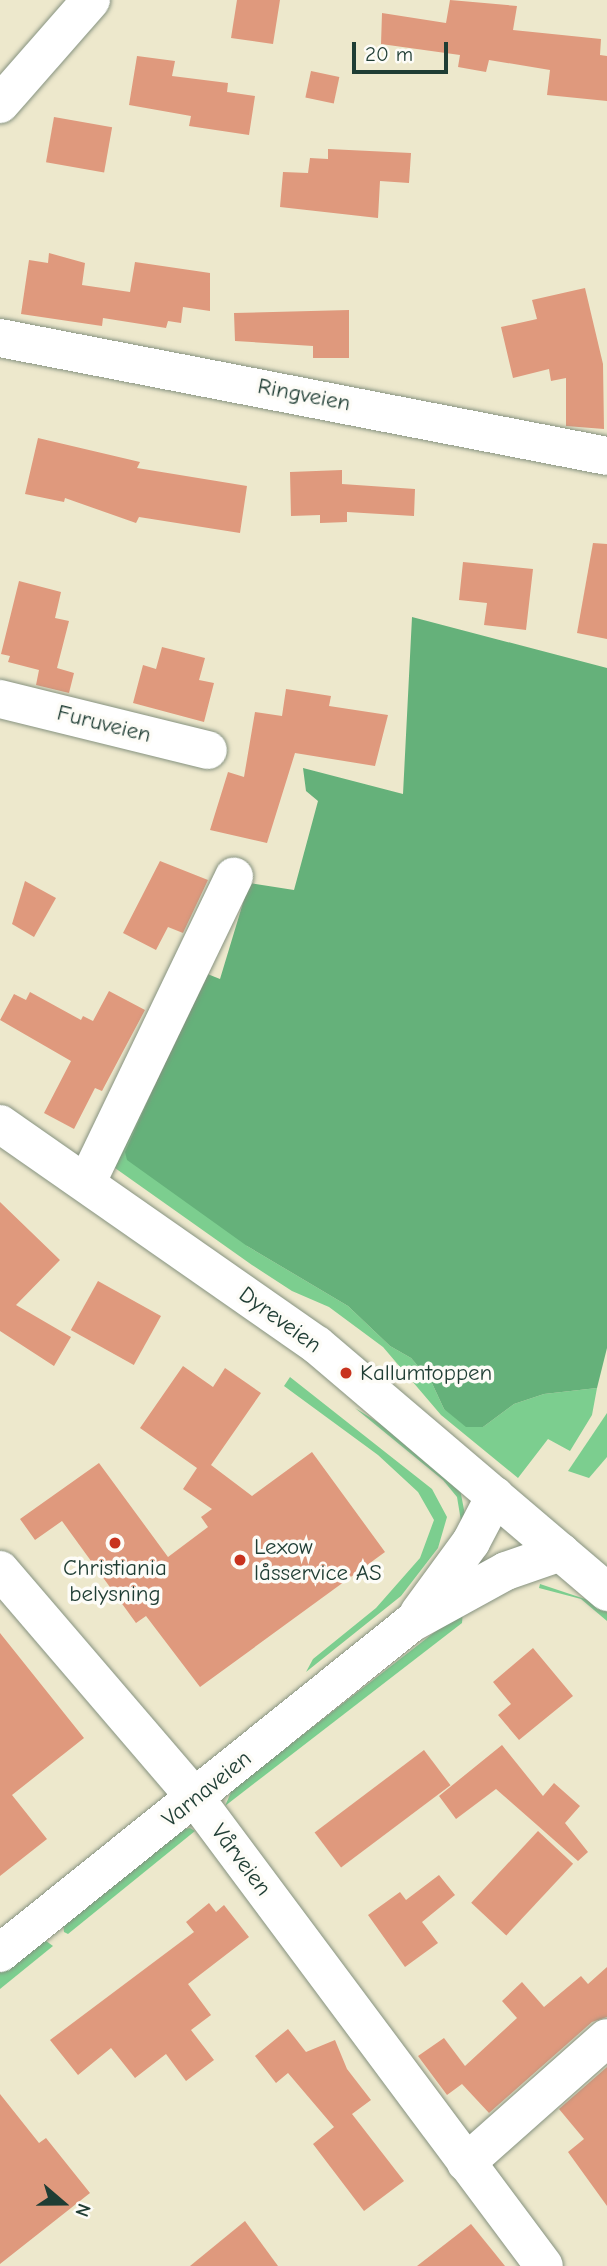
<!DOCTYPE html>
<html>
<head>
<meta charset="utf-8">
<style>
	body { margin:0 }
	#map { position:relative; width:607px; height:2266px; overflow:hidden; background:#ede8cc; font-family:"Comic Neue",sans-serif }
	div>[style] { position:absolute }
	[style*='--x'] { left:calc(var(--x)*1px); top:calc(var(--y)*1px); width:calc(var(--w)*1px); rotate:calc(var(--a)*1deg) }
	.green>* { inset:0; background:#7cce8f }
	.forest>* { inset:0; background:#65b17a }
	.building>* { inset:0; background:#df997d; transform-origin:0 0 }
	.roads { filter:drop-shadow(0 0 2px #869280) drop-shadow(0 0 2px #869280) }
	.minor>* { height:38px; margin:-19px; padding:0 19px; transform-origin:19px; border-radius:19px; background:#fff }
	.major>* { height:38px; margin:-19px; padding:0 19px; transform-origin:19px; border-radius:19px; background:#fff }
	.dots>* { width:19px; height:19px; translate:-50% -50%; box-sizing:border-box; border:4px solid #fdfcf7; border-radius:50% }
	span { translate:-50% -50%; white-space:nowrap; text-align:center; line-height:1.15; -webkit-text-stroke:7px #fdfcf7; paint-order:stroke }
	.street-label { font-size:23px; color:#1f3d34 }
	.poi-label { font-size:23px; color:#1f3d34 }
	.left { translate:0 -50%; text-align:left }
	.north { position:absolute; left:28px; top:2168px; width:70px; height:70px; -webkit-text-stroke:5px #fdfcf7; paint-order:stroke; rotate:110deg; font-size:19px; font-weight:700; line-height:28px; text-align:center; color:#1f3d34 }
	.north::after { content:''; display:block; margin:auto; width:24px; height:32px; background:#1f3d34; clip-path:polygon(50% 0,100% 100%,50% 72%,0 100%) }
	.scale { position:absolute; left:352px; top:42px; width:96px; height:32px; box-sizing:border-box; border:4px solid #1f3d34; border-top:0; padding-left:9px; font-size:21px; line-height:24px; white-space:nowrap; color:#1f3d34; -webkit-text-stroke:5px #fdfcf7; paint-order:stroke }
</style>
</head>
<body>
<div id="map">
	<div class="green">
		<div style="clip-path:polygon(148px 1075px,247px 1246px,348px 1306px,390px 1346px,411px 1358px,431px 1381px,444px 1409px,483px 1427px,514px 1404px,544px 1394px,597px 1388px,592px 1415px,570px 1451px,548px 1439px,518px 1478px,441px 1415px,383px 1347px,329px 1307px,292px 1291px,252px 1265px,115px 1168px,112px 1159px)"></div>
		<div style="clip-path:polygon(290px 1377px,432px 1489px,447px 1517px,438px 1548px,401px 1596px,306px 1672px,313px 1659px,376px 1608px,420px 1558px,434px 1520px,418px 1492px,378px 1455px,284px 1386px)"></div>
		<div style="clip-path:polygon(355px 1408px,416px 1446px,460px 1489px,466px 1520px,461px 1521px,457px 1497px,443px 1480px)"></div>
		<div style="clip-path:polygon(607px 1413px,607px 1457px,589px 1478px,568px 1471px)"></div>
		<div style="clip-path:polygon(540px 1584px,594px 1602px,607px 1612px,607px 1621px,581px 1599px,539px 1588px)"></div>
		<div style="clip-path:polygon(463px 1610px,462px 1623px,225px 1806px,232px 1790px)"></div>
		<div style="clip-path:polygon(190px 1828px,195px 1831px,68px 1934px,64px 1932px,63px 1923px,179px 1830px)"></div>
		<div style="clip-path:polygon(42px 1938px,53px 1946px,0 1989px,0 1971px)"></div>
	</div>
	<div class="forest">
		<div style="clip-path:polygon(412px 617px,607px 668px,607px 1348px,597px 1388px,544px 1394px,514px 1404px,483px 1427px,466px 1427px,444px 1409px,431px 1381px,411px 1358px,390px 1346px,348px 1306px,247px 1246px,127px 1160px,125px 1152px,205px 973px,220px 979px,249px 883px,294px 890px,318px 801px,306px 791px,303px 768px,403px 794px)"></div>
	</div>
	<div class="building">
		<div style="clip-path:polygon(237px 0,280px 0,273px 44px,231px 38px)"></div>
		<div style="clip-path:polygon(450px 0,517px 6px,513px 30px,601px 39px,600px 55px,607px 56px,607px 101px,547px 95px,550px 70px,489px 60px,486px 72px,458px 67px,460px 55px,381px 44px,382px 13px,446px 23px)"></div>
		<div style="clip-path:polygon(137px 56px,175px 61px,172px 76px,228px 83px,227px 92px,255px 96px,249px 135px,189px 126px,191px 116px,129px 105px)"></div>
		<div style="left:311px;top:71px;width:29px;height:27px;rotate:12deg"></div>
		<div style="left:54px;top:117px;width:59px;height:46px;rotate:10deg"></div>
		<div style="clip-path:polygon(328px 149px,411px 153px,409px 183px,380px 181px,378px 218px,280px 207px,283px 172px,308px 173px,310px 158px,328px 159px)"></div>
		<div style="clip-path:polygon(49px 253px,85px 263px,82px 285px,130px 292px,135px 262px,210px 273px,210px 311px,183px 307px,181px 323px,168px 321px,166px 328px,103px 318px,102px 326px,21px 314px,29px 260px,48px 263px)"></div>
		<div style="clip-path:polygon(585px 288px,603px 364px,604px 429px,566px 426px,566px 378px,551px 381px,549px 369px,513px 378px,501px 327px,537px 319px,532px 300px)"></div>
		<div style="clip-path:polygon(349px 310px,349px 358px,313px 358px,313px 346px,235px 341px,234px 313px)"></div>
		<div style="clip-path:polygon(38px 438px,140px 462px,137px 468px,247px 486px,240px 533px,139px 517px,136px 523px,65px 498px,64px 502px,25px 494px)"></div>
		<div style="clip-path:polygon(342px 470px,342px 484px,415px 489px,414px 516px,347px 512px,347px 522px,320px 523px,320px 515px,291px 516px,290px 472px)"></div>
		<div style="clip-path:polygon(593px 543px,607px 544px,607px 639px,577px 633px)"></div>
		<div style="clip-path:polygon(463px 562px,533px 569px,526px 630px,484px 625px,487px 603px,459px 600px)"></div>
		<div style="clip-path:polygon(19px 581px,61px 592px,55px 618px,69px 621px,57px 668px,74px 673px,69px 693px,36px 685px,39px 670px,8px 662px,10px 656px,1px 654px)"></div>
		<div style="clip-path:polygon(162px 647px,205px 658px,199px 680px,214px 683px,204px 722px,133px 703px,143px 665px,156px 669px)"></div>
		<div style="clip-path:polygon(286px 689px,331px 696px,329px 706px,388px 715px,375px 766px,295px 753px,267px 843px,210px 830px,228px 772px,244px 777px,255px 712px,282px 716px)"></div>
		<div style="clip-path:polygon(160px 861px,208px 880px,183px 933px,168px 927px,156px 950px,123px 933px)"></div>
		<div style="clip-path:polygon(25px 881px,56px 898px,34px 937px,12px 924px)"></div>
		<div style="clip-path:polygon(109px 991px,145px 1010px,102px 1091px,95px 1088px,74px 1129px,44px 1113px,71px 1061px,0 1020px,14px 994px,26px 1000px,30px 992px,81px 1020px,83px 1016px,93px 1021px)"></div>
		<div style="clip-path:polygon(0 1202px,60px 1260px,16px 1305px,71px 1337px,54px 1366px,0 1331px)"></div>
		<div style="left:98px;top:1281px;width:72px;height:56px;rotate:29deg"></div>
		<div style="clip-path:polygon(183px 1366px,213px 1387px,225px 1368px,261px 1393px,211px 1465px,252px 1496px,312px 1452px,385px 1552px,200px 1687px,146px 1616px,136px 1623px,62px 1521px,35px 1540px,20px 1519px,99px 1463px,168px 1557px,208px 1527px,201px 1517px,212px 1509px,183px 1489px,197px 1468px,140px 1428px)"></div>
		<div style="clip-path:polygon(0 1633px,84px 1738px,12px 1795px,47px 1839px,0 1876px)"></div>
		<div style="clip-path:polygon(533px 1648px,573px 1696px,519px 1740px,498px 1715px,511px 1704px,493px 1682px)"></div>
		<div style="clip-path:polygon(502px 1745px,543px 1796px,554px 1783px,580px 1806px,565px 1823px,588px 1852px,578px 1861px,496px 1789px,456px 1819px,439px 1796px)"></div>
		<div style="left:424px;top:1750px;width:44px;height:137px;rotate:53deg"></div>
		<div style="left:538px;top:1831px;width:48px;height:98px;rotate:43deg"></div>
		<div style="clip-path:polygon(439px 1875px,455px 1895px,422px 1922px,438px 1943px,405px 1967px,368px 1915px,400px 1892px,406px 1900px)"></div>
		<div style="clip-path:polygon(209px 1903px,216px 1912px,224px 1905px,249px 1937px,188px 1984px,211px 2015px,191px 2030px,214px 2060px,186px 2081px,166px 2054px,135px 2078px,111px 2048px,78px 2075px,50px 2040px,194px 1932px,186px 1922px)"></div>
		<div style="clip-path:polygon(607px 1967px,607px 2017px,592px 2022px,489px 2113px,462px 2084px,447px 2095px,418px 2056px,444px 2038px,465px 2066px,517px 2018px,502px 2001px,522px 1982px,544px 2007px,581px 1976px,588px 1984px)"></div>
		<div style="clip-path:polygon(288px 2029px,306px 2052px,335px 2040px,347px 2069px,371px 2100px,352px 2114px,404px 2181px,364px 2211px,313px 2144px,334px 2127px,288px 2073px,276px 2083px,255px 2056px)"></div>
		<div style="clip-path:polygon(607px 2067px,607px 2206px,568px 2152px,584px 2139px,559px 2109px)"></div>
		<div style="clip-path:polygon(0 2094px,39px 2143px,46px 2138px,90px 2193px,0 2264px)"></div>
		<div style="clip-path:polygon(245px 2221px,278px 2266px,190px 2266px)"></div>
		<div style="clip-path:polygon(471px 2224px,505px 2266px,417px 2266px)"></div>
	</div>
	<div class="roads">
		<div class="minor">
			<div style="--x:0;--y:104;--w:138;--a:-48.8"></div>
			<div style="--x:0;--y:338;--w:618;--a:11"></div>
			<div style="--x:0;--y:699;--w:214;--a:13.8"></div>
			<div style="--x:87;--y:1182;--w:339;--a:-64.3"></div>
			<div style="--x:0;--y:1570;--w:301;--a:49.4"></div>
			<div style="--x:196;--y:1799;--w:582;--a:53.31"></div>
			<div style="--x:419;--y:1613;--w:88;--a:-53.8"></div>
			<div style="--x:471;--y:1542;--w:52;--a:-62.4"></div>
			<div style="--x:0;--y:1953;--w:527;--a:-38.76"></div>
			<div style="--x:411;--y:1623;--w:108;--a:-28.7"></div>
			<div style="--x:506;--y:1571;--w:58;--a:-19.1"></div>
			<div style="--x:466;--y:2163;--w:188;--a:-41.6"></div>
		</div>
		<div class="major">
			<div style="--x:0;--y:1124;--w:386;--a:34.9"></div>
			<div style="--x:317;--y:1345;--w:381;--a:40.4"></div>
		</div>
	</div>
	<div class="dots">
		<div style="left:346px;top:1373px;background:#c8321e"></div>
		<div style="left:115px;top:1543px;background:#c8321e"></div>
		<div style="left:240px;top:1560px;background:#c8321e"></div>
	</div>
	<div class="street-label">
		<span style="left:304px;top:395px;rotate:11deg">Ringveien</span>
		<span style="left:104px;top:724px;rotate:14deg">Furuveien</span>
		<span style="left:280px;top:1320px;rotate:36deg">Dyreveien</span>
		<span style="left:207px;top:1789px;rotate:-39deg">Varnaveien</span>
		<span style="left:241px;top:1860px;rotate:53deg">Vårveien</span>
	</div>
	<div class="poi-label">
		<span class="left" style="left:360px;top:1373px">Kallumtoppen</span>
		<span class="left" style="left:254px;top:1560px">Lexow<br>låsservice AS</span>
		<span style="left:115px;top:1581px">Christiania<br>belysning</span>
	</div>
	<div class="north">N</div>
	<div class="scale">20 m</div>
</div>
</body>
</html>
